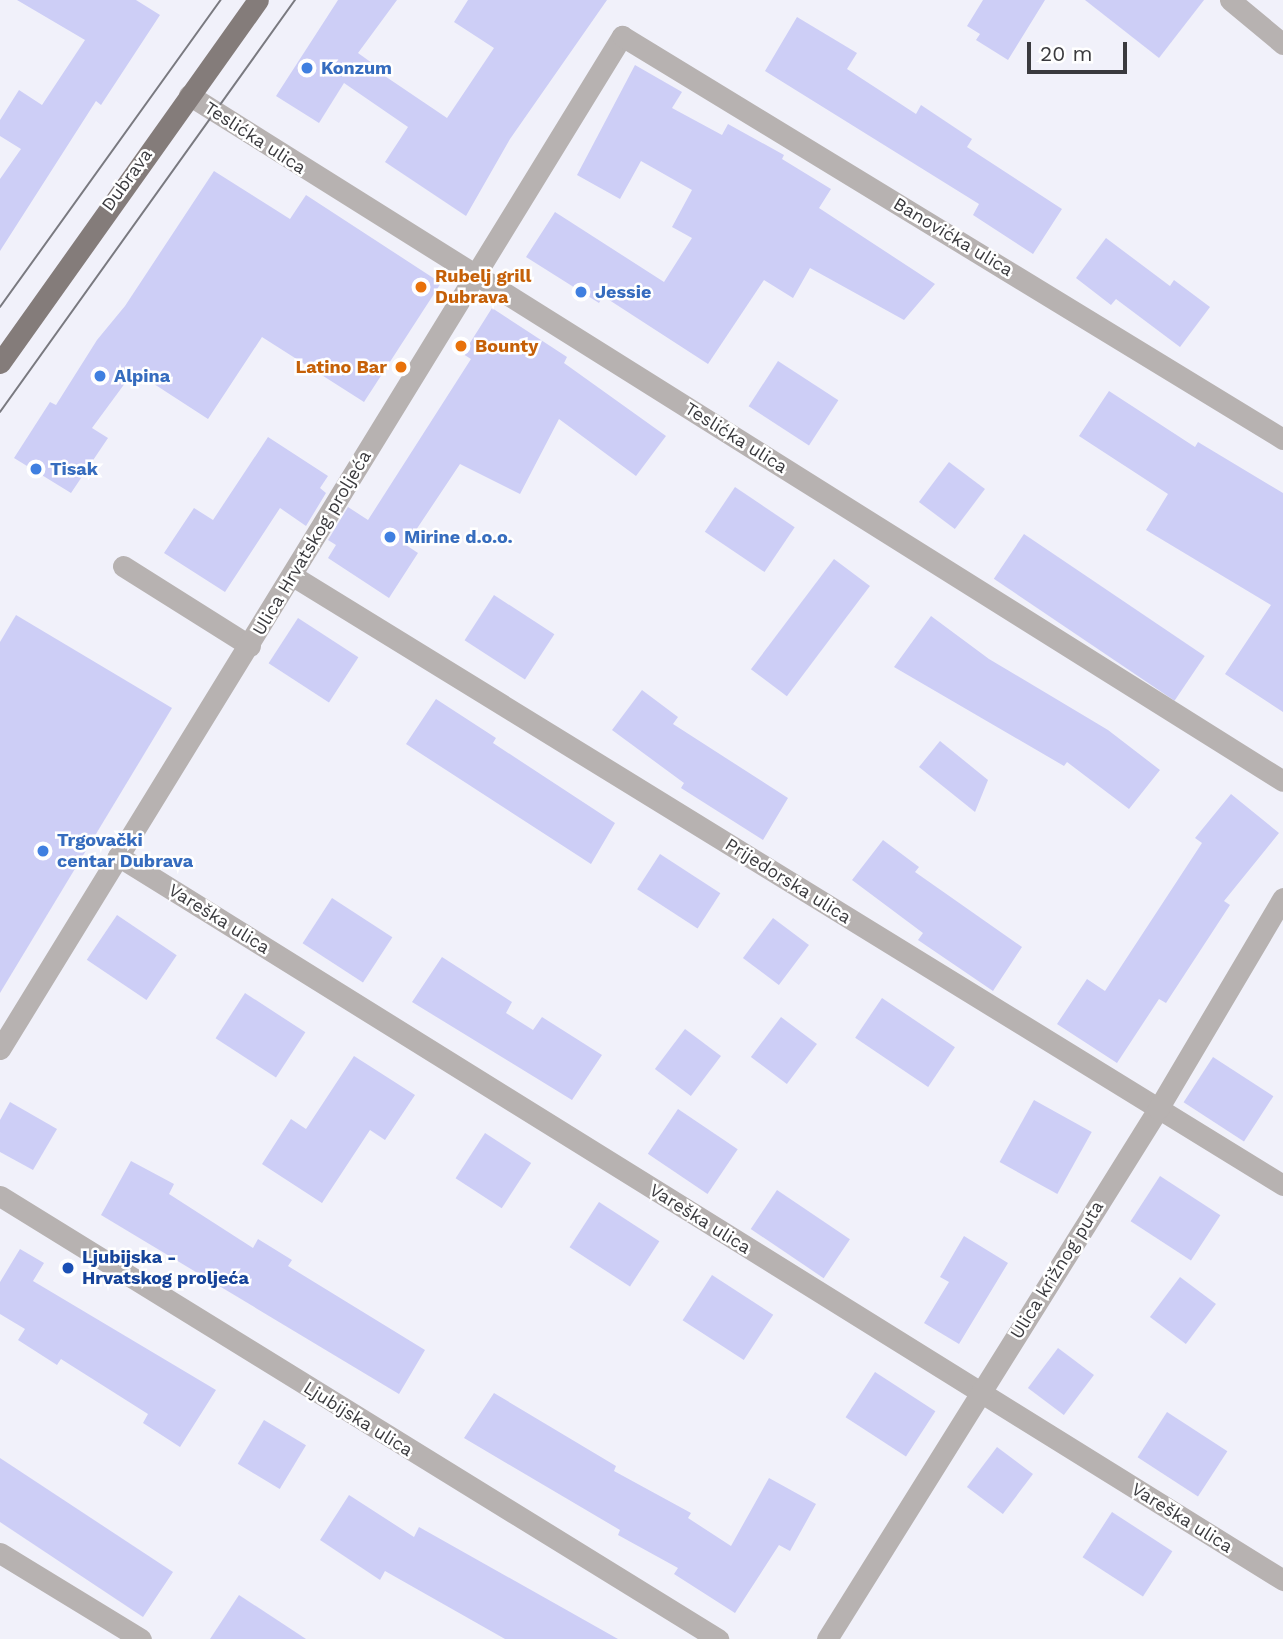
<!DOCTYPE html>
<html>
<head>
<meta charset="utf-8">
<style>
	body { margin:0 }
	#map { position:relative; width:1283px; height:1639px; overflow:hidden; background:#f1f1fa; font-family:"Work Sans",sans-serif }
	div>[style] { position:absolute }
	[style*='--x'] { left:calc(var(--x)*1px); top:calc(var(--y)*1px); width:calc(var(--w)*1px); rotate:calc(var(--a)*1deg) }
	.building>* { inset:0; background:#cdcef6; transform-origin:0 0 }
	.minor>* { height:21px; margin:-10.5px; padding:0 10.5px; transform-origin:10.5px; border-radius:10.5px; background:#b7b2b1 }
	.major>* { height:21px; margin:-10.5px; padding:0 10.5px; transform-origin:10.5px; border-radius:10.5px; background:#847c7a }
	.tram>* { height:2px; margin:-1px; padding:0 1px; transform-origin:1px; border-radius:1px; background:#7a7a80 }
	.dots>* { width:19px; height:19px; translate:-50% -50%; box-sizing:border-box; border:4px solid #fff; border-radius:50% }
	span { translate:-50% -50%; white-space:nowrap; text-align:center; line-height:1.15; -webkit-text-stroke:5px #fff; paint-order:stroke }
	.shop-label { font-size:18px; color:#366cbe; font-weight:700 }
	.left { translate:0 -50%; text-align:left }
	.street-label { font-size:18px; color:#3a3a3e }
	.food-label { font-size:18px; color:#c56008; font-weight:700 }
	.right { translate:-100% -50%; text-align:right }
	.transit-label { font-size:18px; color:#164399; font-weight:700 }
	.scale { position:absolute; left:1027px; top:42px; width:100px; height:32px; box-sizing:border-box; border:4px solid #3a3a3e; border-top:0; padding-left:9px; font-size:21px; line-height:24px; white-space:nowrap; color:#3a3a3e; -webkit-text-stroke:5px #fff; paint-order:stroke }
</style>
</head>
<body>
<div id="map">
	<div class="building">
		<div style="clip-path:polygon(17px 0,136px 0,160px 15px,101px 105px,96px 101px,0 251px,0 179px,21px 149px,0 136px,0 120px,19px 90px,42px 105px,85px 40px)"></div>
		<div style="clip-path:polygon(338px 0,397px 0,358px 53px,372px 63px,370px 66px,447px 118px,494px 48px,454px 22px,468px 0,607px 0,510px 139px,466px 216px,385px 162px,408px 127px,344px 83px,319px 123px,276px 96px)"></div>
		<div style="clip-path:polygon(983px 0,1045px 0,1008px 60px,976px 40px,980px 34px,967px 26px)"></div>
		<div style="clip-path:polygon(1085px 0,1204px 0,1159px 58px)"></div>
		<div style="clip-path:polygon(797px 17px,857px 53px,847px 69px,916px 114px,921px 105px,972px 139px,967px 147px,1062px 209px,1033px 254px,973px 215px,979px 204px,765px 71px)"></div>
		<div style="clip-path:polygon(635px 65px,682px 92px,672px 108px,722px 135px,728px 124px,784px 155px,782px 159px,831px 189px,819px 208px,935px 284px,904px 320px,810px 268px,793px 298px,764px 280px,708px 364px,603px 296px,599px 303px,526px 257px,555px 212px,664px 282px,692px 238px,672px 227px,692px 190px,641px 161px,620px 199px,577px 175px)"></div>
		<div style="clip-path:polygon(214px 171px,290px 219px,306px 195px,441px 283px,364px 402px,262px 337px,208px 419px,134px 371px,92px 428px,108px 438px,71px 493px,14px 458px,50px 402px,56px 405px,97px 340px,125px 306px)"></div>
		<div style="clip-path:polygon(1106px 238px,1170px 286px,1174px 280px,1210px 307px,1180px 347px,1116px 299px,1111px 305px,1076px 278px)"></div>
		<div style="clip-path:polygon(492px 308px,567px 357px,564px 363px,666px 436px,636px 476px,559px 419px,520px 494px,460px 464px,406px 545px,418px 553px,389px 598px,328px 558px,336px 545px,328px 540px,348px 507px,368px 520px,471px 359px,463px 354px)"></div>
		<div style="left:778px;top:361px;width:72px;height:54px;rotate:33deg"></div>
		<div style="clip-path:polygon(1109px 391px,1195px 447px,1198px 442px,1283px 493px,1283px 712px,1225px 674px,1271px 605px,1146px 530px,1168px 494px,1079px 436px)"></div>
		<div style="clip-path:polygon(268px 437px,328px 476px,320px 488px,326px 493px,306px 526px,280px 508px,225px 592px,164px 553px,194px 508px,213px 520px)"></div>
		<div style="left:949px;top:462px;width:45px;height:50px;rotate:37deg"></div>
		<div style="left:735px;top:487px;width:72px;height:54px;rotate:34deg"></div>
		<div style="left:1024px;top:534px;width:218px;height:54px;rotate:34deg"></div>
		<div style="left:834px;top:559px;width:45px;height:138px;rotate:37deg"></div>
		<div style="left:494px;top:595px;width:72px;height:54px;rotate:33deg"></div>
		<div style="clip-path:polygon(16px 615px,172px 708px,0 993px,0 642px)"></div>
		<div style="clip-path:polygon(931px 616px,989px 659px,1108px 730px,1160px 770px,1129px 809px,1067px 762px,1064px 766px,894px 667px)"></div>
		<div style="left:298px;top:618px;width:72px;height:54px;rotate:33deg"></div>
		<div style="clip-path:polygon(642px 690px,678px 717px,673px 724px,788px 798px,763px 840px,681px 788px,684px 783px,612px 730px)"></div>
		<div style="clip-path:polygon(436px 699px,496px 738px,493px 743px,615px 823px,591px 864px,406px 744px)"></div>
		<div style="clip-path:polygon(940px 741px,988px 780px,975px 812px,919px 767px)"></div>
		<div style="clip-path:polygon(1231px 794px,1279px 833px,1224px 901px,1230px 905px,1166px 1003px,1159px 999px,1117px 1063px,1057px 1024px,1087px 979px,1105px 991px,1202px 843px,1195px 838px)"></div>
		<div style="clip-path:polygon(883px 840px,919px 867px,915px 872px,1022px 947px,993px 991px,918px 940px,923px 933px,852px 880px)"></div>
		<div style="left:660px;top:854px;width:72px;height:42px;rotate:33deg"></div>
		<div style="left:332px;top:898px;width:72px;height:54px;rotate:33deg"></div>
		<div style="left:117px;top:915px;width:72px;height:54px;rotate:34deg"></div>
		<div style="left:773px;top:918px;width:45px;height:50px;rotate:37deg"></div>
		<div style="clip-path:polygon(442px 957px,512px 1002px,506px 1013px,533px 1030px,542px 1017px,602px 1055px,572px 1100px,412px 1002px)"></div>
		<div style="left:245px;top:993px;width:72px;height:54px;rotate:33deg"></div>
		<div style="left:882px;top:998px;width:88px;height:48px;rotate:34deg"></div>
		<div style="left:781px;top:1017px;width:45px;height:50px;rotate:37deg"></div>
		<div style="left:685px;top:1029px;width:45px;height:50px;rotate:37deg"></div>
		<div style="clip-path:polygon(354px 1056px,415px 1095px,385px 1140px,370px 1130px,322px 1203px,262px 1164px,291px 1119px,306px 1129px)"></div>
		<div style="left:1213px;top:1057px;width:72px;height:54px;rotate:33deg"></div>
		<div style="left:1034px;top:1100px;width:66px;height:71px;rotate:29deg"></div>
		<div style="clip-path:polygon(10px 1102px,57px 1129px,33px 1170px,0 1152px,0 1120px)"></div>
		<div style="left:678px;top:1109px;width:72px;height:54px;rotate:34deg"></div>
		<div style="left:485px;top:1133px;width:55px;height:54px;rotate:33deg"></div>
		<div style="clip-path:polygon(131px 1161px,174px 1184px,169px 1194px,253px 1248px,258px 1239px,292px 1260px,288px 1266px,425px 1350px,399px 1394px,101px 1215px)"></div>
		<div style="left:1160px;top:1176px;width:72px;height:54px;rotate:33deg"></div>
		<div style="left:777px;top:1190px;width:88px;height:47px;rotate:34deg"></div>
		<div style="left:599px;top:1202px;width:72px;height:54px;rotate:33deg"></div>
		<div style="clip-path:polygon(964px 1236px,1008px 1263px,959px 1344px,924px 1323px,949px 1282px,940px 1277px)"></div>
		<div style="clip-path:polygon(20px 1249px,44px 1263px,33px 1281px,216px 1390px,180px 1447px,143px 1423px,148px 1414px,61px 1359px,57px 1365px,18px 1340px,25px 1329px,0 1314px,0 1282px)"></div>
		<div style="left:712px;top:1275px;width:73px;height:54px;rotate:33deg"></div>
		<div style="left:1180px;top:1277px;width:45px;height:50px;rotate:37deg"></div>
		<div style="left:1058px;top:1348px;width:45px;height:50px;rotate:37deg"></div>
		<div style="left:875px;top:1372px;width:72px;height:54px;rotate:33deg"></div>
		<div style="clip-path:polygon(494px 1393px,616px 1466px,614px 1471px,691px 1513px,688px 1518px,731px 1546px,769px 1478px,816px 1504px,790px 1551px,779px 1545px,735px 1613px,674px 1574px,678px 1568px,618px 1535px,620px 1530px,464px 1438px)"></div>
		<div style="left:1167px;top:1412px;width:72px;height:54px;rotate:33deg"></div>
		<div style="left:264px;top:1420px;width:49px;height:51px;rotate:31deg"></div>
		<div style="left:997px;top:1447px;width:45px;height:50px;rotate:37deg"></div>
		<div style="clip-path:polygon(0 1458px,173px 1572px,143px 1617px,0 1522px)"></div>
		<div style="clip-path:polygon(349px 1495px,414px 1537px,419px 1527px,618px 1639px,505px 1639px,385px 1571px,380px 1580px,320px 1540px)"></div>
		<div style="left:1112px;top:1512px;width:72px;height:54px;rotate:33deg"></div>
		<div style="clip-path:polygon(239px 1595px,306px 1639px,210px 1639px)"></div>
	</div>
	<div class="minor">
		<div style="--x:1230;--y:0;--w:69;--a:39.7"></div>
		<div style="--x:189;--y:95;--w:1291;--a:32.09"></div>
		<div style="--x:123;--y:566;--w:150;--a:32.2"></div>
		<div style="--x:293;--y:576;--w:1162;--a:31.6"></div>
		<div style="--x:118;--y:856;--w:1372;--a:31.86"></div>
		<div style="--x:0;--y:1049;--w:1189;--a:-58.45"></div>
		<div style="--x:622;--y:36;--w:774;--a:31.37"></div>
		<div style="--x:0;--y:1196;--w:844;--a:31.67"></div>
		<div style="--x:0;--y:1553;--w:165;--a:31.4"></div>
		<div style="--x:827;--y:1639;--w:625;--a:-58.01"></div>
		<div style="--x:1158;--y:1109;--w:245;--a:-59.4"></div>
	</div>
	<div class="major">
		<div style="--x:0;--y:363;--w:445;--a:-54.6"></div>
	</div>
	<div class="tram">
		<div style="--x:0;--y:307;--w:378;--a:-54.3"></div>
		<div style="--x:0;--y:412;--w:507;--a:-54.4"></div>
	</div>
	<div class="dots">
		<div style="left:307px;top:68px;background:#3f7fe0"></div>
		<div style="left:421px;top:287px;background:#e8710a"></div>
		<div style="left:581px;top:292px;background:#3f7fe0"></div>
		<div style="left:461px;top:346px;background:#e8710a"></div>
		<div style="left:401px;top:367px;background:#e8710a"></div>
		<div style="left:100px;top:376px;background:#3f7fe0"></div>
		<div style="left:36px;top:469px;background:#3f7fe0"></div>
		<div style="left:390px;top:537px;background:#3f7fe0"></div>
		<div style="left:43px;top:851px;background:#3f7fe0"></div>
		<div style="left:68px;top:1268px;background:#1a4fb4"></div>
	</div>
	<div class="shop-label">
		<span class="left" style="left:321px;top:68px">Konzum</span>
		<span class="left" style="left:595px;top:292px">Jessie</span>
		<span class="left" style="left:114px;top:376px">Alpina</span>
		<span class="left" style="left:50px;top:469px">Tisak</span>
		<span class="left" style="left:404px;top:537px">Mirine d.o.o.</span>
		<span class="left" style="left:57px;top:851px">Trgovački<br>centar Dubrava</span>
	</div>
	<div class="street-label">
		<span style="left:255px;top:138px;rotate:33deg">Teslićka ulica</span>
		<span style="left:127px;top:180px;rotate:-54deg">Dubrava</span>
		<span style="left:953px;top:237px;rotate:31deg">Banovićka ulica</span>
		<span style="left:736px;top:438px;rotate:32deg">Teslićka ulica</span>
		<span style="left:312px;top:543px;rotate:-59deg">Ulica Hrvatskog proljeća</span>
		<span style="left:788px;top:881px;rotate:32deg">Prijedorska ulica</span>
		<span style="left:219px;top:919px;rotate:32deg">Vareška ulica</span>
		<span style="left:700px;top:1219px;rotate:32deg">Vareška ulica</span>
		<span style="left:1057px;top:1270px;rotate:-58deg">Ulica križnog puta</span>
		<span style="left:358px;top:1419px;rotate:32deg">Ljubijska ulica</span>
		<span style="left:1182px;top:1518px;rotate:32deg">Vareška ulica</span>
	</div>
	<div class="food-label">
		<span class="left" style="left:435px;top:287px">Rubelj grill<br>Dubrava</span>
		<span class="left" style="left:475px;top:346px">Bounty</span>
		<span class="right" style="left:387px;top:367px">Latino Bar</span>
	</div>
	<div class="transit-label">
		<span class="left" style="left:82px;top:1268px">Ljubijska -<br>Hrvatskog proljeća</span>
	</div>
	<div class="scale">20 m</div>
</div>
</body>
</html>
